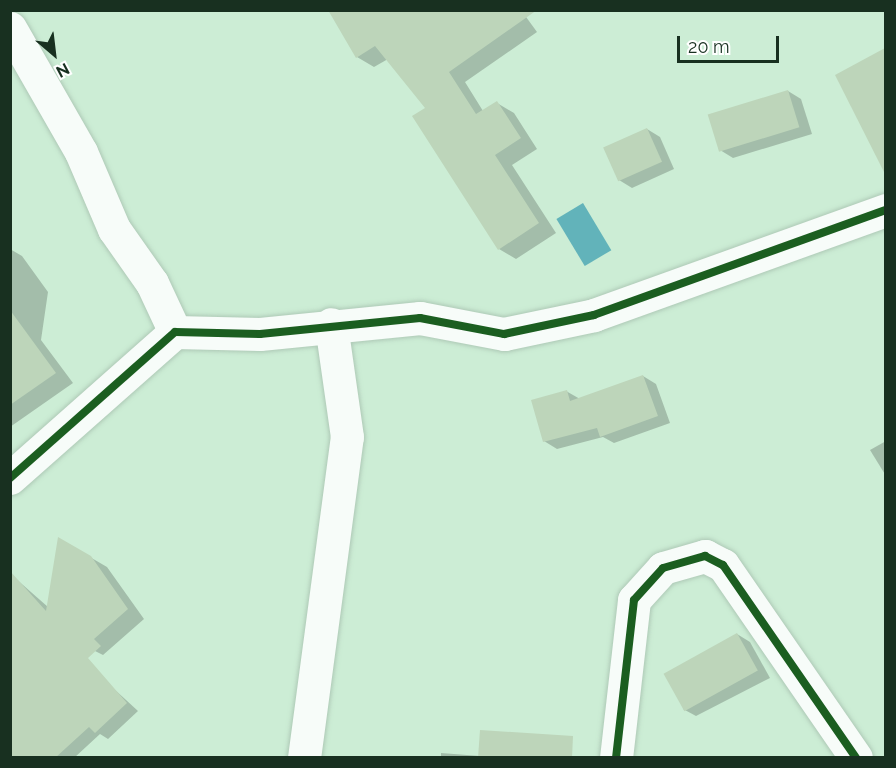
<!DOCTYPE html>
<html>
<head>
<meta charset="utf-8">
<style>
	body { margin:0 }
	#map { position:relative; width:896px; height:768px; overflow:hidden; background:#ccedd5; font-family:Raleway,sans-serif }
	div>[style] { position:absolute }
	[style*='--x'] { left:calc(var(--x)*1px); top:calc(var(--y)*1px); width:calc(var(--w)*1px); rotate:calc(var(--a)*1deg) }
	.water>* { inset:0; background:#62b3ba; transform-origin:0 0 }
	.shadow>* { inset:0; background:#0003 }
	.building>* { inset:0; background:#bdd5ba; transform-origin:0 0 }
	.roads { filter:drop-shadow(0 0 2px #aec9b6) drop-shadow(0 0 2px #aec9b6) }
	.minor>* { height:33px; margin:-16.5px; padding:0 16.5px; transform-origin:16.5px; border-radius:16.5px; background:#f7fcf9 }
	.cycleway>* { height:8px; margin:-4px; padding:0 4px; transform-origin:4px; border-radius:4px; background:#1b5e20 }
	span { translate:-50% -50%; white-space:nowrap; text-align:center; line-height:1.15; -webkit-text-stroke:6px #fff; paint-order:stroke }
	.frame { position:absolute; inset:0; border:12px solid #183020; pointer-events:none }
	.north { position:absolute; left:24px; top:24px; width:60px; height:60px; -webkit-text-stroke:4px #fff; paint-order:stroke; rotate:152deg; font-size:16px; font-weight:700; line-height:24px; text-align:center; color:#183020 }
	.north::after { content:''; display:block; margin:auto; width:21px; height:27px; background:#183020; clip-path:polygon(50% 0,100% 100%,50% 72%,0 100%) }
	.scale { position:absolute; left:677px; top:36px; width:102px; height:27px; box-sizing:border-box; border:3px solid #183020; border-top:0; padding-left:8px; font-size:18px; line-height:21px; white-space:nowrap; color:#183020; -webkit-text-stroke:4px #fff; paint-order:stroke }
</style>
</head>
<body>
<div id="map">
	<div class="water">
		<div style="left:583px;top:203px;width:55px;height:31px;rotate:59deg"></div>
	</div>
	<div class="shadow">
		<div style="clip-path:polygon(521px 10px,537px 32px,465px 82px,483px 111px,497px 103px,514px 113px,537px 149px,512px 165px,556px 233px,516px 259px,499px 249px,428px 108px,388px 59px,374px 67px,357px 57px,333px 16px)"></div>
		<div style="clip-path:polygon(886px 50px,886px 159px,877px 155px,837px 76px)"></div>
		<div style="clip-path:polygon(788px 91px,801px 99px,812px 134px,733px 158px,720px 150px)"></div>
		<div style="clip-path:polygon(647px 129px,660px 137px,674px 169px,632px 188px,619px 180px)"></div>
		<div style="clip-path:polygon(10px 249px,22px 256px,48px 292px,41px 340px,73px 383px,10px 427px)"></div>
		<div style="clip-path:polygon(643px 376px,656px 384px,670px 423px,614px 443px,603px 437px,557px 449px,544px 441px,566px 391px,580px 399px)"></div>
		<div style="clip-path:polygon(886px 441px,886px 476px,870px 450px)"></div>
		<div style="clip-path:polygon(59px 539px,107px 567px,144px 619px,103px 655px,91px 649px,10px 715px,15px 578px,48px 607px)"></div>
		<div style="clip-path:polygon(737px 634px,750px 642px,770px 678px,696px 716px,683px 709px)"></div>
		<div style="clip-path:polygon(101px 677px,138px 711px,108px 739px,100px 734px,74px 758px,10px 758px)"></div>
		<div style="clip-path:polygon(441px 753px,480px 756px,550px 758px,441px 758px)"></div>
	</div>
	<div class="building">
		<div style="clip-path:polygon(328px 10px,537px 10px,449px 72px,476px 114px,497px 101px,521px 138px,495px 155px,539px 223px,498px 250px,412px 116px,425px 108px,375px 46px,356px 58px)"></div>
		<div style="clip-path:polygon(885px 48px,885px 174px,835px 75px)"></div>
		<div style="left:788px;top:90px;width:39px;height:84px;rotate:73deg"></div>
		<div style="left:647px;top:128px;width:37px;height:48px;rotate:66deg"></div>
		<div style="clip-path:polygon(10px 310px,56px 373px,10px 405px)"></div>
		<div style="clip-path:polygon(643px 375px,658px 416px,600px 437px,597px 428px,543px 442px,531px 400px,567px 390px,570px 401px)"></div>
		<div style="clip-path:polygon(58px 537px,91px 556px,128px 609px,94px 639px,101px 646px,88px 658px,127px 703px,95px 733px,89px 727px,55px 758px,10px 758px,10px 571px,46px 611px)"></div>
		<div style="left:737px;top:633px;width:43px;height:84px;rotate:61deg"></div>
		<div style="clip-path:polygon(480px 730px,573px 736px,572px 758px,478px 758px)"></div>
	</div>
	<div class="roads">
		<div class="minor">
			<div style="--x:10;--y:28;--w:143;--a:60.2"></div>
			<div style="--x:81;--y:152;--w:84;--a:66.8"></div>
			<div style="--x:114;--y:229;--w:66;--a:54.9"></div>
			<div style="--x:152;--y:283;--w:54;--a:64.9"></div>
			<div style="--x:10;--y:478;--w:220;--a:-41.5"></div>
			<div style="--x:175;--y:332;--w:85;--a:1.3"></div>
			<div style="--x:260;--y:334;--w:161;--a:-5.7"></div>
			<div style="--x:420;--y:318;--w:86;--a:10.8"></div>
			<div style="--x:504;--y:334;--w:92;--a:-11.9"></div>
			<div style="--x:594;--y:315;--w:310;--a:-19.8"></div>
			<div style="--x:304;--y:758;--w:324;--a:-82.4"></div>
			<div style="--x:347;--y:437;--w:114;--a:-98.1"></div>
			<div style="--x:616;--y:758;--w:159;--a:-83.5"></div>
			<div style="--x:634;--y:600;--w:43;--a:-47.8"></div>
			<div style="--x:663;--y:568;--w:44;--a:-15.9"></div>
			<div style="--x:705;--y:556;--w:20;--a:27"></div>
			<div style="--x:723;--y:565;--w:234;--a:55.4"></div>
		</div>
	</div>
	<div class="cycleway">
		<div style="--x:10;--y:478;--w:220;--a:-41.5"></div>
		<div style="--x:175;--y:332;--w:85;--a:1.3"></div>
		<div style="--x:260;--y:334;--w:161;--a:-5.7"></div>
		<div style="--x:420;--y:318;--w:86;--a:10.8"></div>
		<div style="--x:504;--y:334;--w:92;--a:-11.9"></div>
		<div style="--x:594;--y:315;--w:310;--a:-19.8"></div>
		<div style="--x:616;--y:758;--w:159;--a:-83.5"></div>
		<div style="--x:634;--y:600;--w:43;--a:-47.8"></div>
		<div style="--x:663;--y:568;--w:44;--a:-15.9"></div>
		<div style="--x:705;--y:556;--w:20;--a:27"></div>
		<div style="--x:723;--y:565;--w:234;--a:55.4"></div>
	</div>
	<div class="frame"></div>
	<div class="north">N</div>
	<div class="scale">20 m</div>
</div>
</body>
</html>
